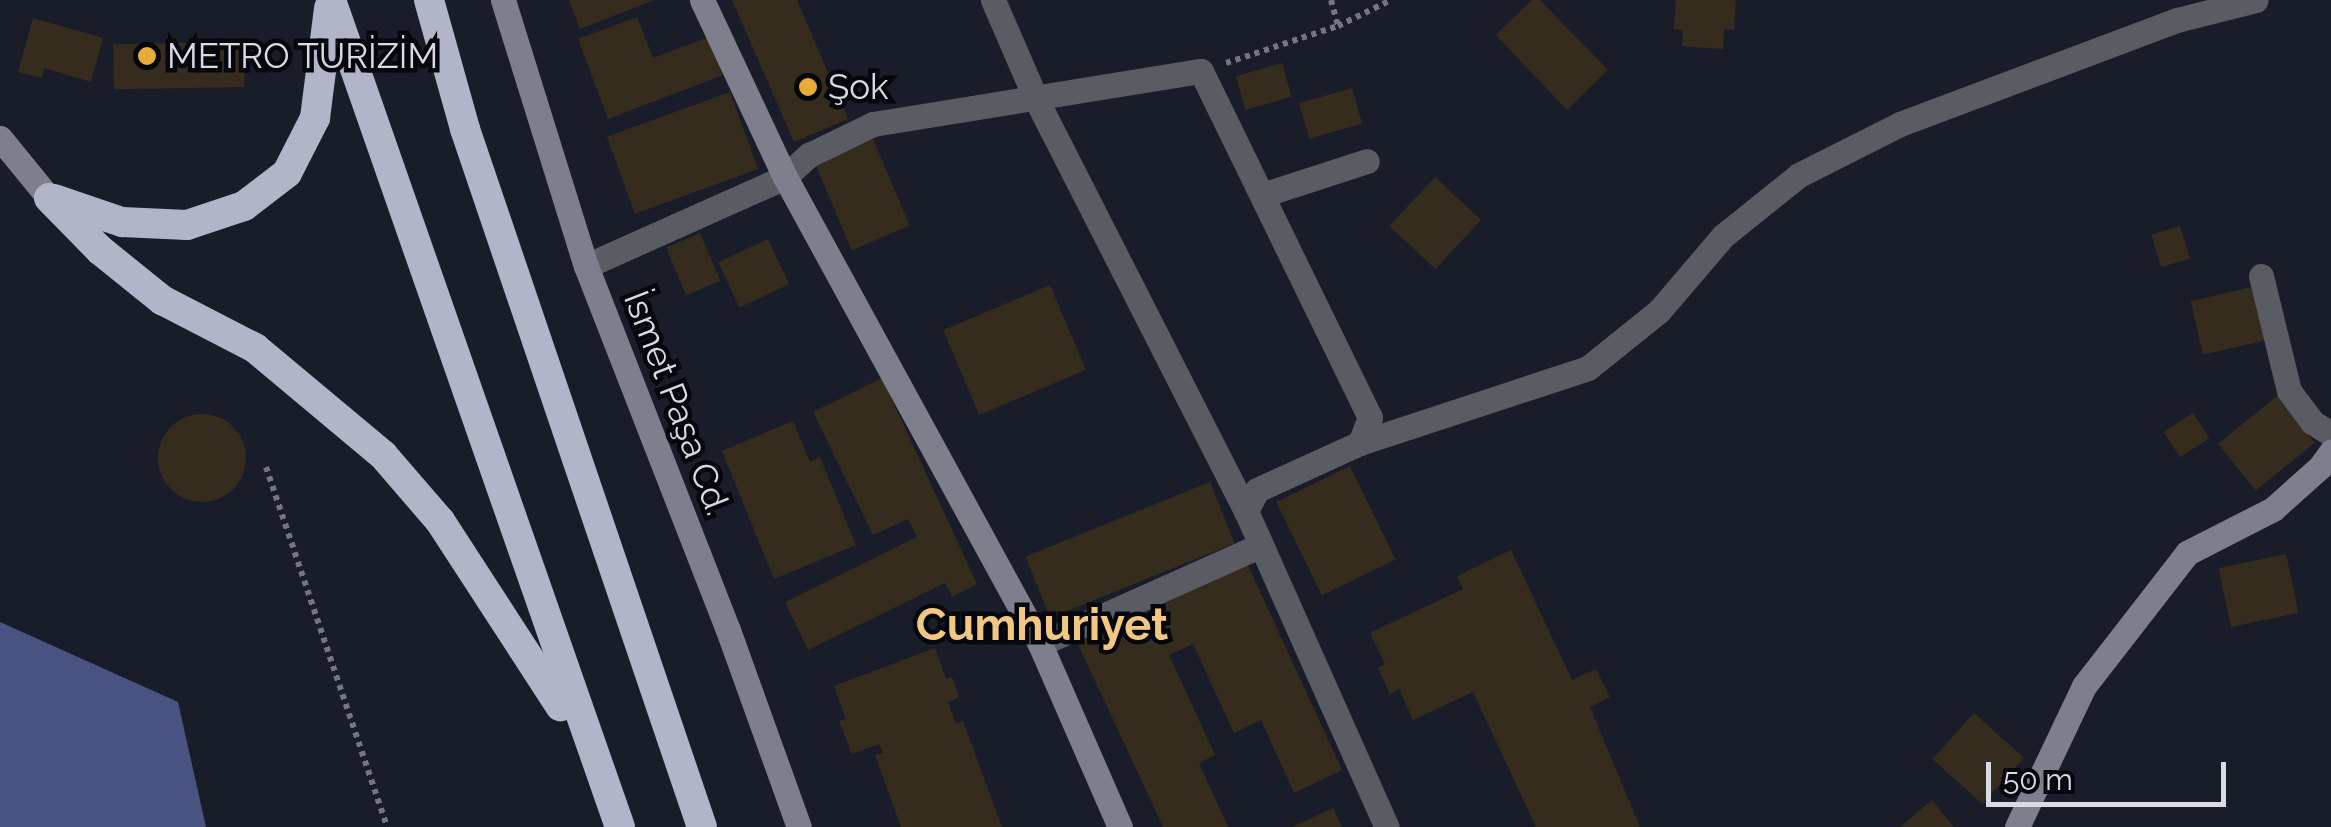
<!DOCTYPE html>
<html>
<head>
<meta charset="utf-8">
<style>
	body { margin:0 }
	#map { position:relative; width:2331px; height:827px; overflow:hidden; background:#191d2a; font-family:Raleway,sans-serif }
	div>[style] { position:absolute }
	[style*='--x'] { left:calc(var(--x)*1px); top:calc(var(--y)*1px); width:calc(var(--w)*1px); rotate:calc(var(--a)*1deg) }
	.water>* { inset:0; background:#495382 }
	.building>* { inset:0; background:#352c1e; transform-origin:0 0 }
	.round { border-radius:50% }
	.path>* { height:6px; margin-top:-3px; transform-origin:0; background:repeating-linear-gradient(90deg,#737681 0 5px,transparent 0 10px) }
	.street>* { height:25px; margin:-12.5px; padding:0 12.5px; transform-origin:12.5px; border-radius:12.5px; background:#5a5c64 }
	.secondary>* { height:25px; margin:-12.5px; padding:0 12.5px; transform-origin:12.5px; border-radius:12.5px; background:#7d808c }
	.highway>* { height:30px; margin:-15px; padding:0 15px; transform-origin:15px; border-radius:15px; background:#b0b5c7 }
	.dots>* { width:28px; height:28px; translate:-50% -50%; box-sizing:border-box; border:5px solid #06070d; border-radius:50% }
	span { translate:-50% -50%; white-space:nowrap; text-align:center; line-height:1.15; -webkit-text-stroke:9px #06070d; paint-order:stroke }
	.poi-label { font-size:35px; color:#d8dbe4 }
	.left { translate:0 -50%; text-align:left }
	.street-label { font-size:35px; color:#d8dbe4 }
	.district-label { font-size:45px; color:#f2c782; font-weight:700 }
	.scale { position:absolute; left:1986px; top:762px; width:240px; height:45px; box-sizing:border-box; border:5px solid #d8dbe4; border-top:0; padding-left:12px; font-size:30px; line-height:35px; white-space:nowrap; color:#d8dbe4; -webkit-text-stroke:8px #06070d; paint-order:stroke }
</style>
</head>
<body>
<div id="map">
	<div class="water">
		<div style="clip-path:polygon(0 622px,178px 702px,206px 827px,0 827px)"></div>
	</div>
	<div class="building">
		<div style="clip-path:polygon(569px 0,654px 0,580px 29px)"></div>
		<div style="clip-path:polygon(732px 0,797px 0,848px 119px,794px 142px)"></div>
		<div style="clip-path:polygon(1532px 0,1540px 0,1608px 70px,1567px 110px,1496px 35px)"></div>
		<div style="clip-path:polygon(1676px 0,1736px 0,1734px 30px,1724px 29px,1723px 49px,1682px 46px,1683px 30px,1674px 29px)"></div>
		<div style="clip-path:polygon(637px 17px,653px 58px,709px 37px,723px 75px,608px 119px,578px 39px)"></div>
		<div style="clip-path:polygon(33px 18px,103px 38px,91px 82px,44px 68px,42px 78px,18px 72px)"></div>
		<div style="left:244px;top:42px;width:45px;height:131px;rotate:89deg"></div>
		<div style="left:1282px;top:63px;width:35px;height:48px;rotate:74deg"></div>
		<div style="left:1352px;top:88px;width:37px;height:55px;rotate:74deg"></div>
		<div style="left:730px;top:92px;width:82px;height:131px;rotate:70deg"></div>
		<div style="left:873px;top:139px;width:94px;height:63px;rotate:67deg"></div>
		<div style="left:1435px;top:177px;width:63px;height:67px;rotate:43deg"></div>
		<div style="left:2180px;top:226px;width:34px;height:30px;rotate:73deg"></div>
		<div style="left:700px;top:233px;width:52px;height:37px;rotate:67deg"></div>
		<div style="left:768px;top:239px;width:50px;height:55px;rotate:65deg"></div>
		<div style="left:1050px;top:285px;width:92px;height:116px;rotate:67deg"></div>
		<div style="left:2252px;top:287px;width:55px;height:63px;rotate:77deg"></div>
		<div style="clip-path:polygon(882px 378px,977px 584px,952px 597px,945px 583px,808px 650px,785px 602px,917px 537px,908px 519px,873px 535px,813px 412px)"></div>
		<div style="left:2277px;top:396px;width:60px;height:76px;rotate:51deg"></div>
		<div style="left:2193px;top:413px;width:30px;height:35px;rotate:57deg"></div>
		<div class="round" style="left:158px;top:414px;width:88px;height:88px"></div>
		<div style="clip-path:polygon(793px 421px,810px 462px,820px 457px,856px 545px,774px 579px,722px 451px)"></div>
		<div style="left:1350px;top:466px;width:104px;height:82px;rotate:64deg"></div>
		<div style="left:1210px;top:482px;width:66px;height:199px;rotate:68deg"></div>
		<div style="clip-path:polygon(1511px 550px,1572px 680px,1596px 669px,1610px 697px,1590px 707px,1640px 827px,1536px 827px,1473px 692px,1413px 720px,1399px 689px,1390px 694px,1378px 668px,1385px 664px,1370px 633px,1463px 589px,1457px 576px)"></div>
		<div style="left:2286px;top:554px;width:60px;height:69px;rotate:78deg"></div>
		<div style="clip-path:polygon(1247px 563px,1342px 770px,1294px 793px,1261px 720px,1234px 733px,1193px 644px,1169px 655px,1215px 755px,1199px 763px,1228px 827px,1163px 827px,1077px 642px)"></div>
		<div style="clip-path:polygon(935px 648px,946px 679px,952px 677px,959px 697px,948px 702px,956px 724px,963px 721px,1002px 827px,901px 827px,875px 755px,883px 753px,879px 744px,852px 754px,839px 721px,846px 719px,834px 686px)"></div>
		<div style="left:1974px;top:713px;width:67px;height:62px;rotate:42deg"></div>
		<div style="clip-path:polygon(1932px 800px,1954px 827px,1900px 827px)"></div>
		<div style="clip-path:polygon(1333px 808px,1342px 827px,1292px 827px)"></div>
	</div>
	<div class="path">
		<div style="--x:1331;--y:0;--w:27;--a:75"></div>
		<div style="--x:1226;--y:63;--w:118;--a:-18.3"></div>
		<div style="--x:1338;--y:26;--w:59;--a:-26.1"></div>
		<div style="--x:266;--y:467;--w:380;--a:71.4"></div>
	</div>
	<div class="street">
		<div style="--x:993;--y:0;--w:106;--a:66.6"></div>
		<div style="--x:1035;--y:97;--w:465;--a:63"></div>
		<div style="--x:1246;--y:511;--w:346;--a:66"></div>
		<div style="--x:1262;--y:195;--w:110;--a:-17.9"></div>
		<div style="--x:586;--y:266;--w:218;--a:-24.1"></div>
		<div style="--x:785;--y:177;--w:33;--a:-43"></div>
		<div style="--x:809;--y:155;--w:71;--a:-25.8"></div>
		<div style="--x:873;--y:124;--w:332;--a:-9.2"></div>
		<div style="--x:1201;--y:71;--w:385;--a:64"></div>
		<div style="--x:1370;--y:417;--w:28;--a:111"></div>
		<div style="--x:1360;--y:443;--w:113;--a:155.5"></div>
		<div style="--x:1257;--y:490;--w:24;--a:118"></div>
		<div style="--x:2261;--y:276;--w:118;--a:76.3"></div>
		<div style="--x:2289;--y:391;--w:39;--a:53"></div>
		<div style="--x:2312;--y:422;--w:22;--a:32"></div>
		<div style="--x:1360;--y:443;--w:240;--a:-18.2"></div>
		<div style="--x:1588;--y:368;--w:91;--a:-38.8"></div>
		<div style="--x:1659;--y:311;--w:99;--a:-49.5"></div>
		<div style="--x:1723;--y:236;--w:97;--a:-38.8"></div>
		<div style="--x:1799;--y:175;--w:113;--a:-26.8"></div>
		<div style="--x:1900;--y:124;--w:296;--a:-20.6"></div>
		<div style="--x:2177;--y:20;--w:81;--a:-14.2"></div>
		<div style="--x:1040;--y:644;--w:240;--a:-24.1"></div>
	</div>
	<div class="secondary">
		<div style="--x:503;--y:0;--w:279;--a:72.7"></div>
		<div style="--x:586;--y:266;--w:391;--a:68.7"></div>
		<div style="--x:728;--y:630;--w:209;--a:70.2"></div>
		<div style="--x:702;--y:0;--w:195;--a:64.9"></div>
		<div style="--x:785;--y:177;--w:532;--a:61.36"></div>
		<div style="--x:1040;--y:644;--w:200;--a:66.4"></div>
		<div style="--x:0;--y:138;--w:77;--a:50.8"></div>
		<div style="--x:2017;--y:827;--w:156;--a:-64.6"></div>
		<div style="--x:2084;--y:686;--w:168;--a:-52.2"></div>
		<div style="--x:2187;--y:553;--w:97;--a:-27.1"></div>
		<div style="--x:2273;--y:509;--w:63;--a:-41.8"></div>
		<div style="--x:2320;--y:467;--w:19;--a:-54"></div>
	</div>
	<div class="highway">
		<div style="--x:331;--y:0;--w:876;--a:70.74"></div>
		<div style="--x:429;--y:0;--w:134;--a:74.4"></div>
		<div style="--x:465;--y:129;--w:737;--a:71.25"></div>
		<div style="--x:49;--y:198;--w:73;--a:45.6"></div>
		<div style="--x:100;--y:250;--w:80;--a:38.9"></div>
		<div style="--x:162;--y:300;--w:105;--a:27.3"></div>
		<div style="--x:255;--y:348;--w:167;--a:39.9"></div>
		<div style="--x:383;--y:455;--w:87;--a:49.2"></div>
		<div style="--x:440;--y:521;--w:221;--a:57"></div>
		<div style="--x:54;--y:199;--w:72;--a:18.7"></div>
		<div style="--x:122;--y:222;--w:65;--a:2.6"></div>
		<div style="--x:187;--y:225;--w:60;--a:-18.4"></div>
		<div style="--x:244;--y:206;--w:54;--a:-37.5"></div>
		<div style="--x:287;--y:173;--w:62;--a:-63"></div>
		<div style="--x:315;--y:118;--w:111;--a:-82.7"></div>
	</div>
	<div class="dots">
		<div style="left:147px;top:56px;background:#e9ab38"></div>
		<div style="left:808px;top:87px;background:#e9ab38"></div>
	</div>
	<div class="poi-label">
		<span class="left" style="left:167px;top:56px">METRO TURİZİM</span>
		<span class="left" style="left:828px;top:87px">Şok</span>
	</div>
	<div class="street-label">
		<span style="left:677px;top:403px;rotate:69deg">İsmet Paşa Cd.</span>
	</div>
	<div class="district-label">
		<span style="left:1042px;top:625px">Cumhuriyet</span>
	</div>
	<div class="scale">50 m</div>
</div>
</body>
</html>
